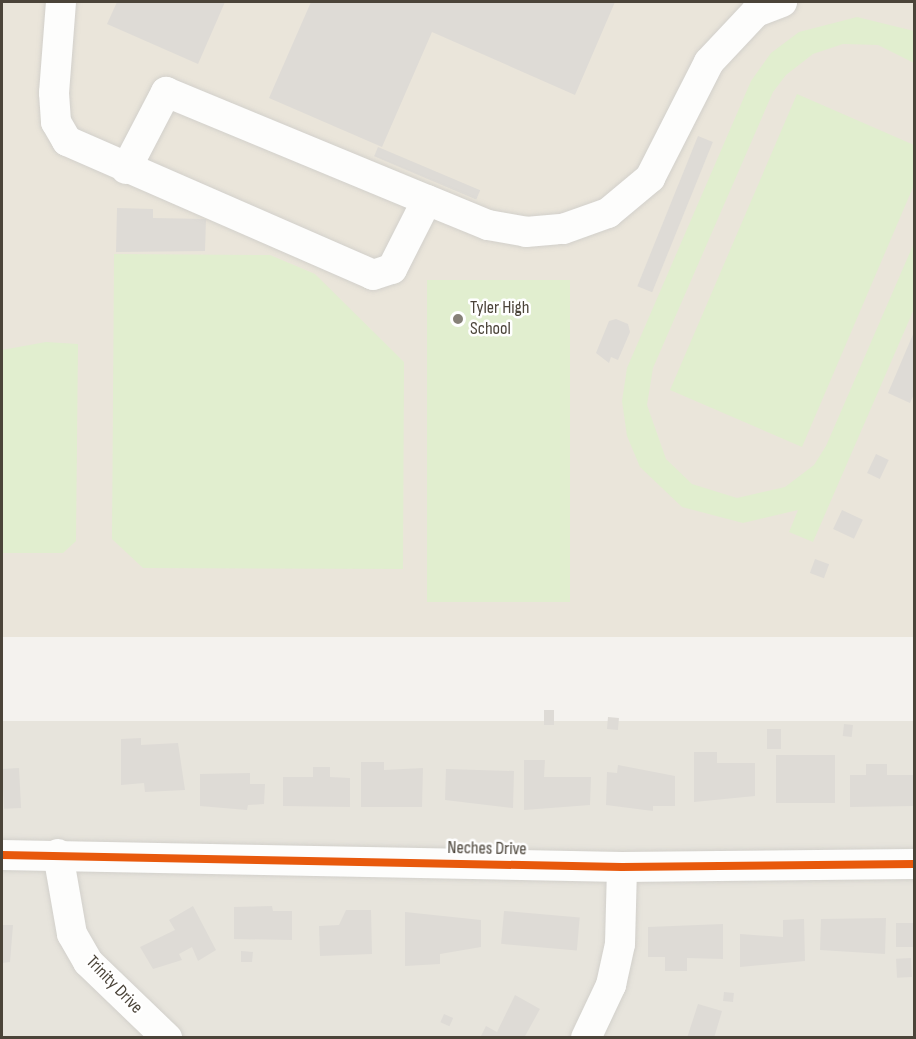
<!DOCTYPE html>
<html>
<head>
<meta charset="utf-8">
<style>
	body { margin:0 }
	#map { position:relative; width:916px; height:1039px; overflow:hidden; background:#f4f2ee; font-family:"Sofia Sans Condensed",sans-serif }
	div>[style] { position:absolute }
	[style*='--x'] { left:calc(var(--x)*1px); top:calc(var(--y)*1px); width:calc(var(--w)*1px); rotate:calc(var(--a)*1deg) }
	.residential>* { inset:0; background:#e7e4dc; transform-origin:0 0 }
	.education>* { inset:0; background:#eae5da; transform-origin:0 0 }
	.green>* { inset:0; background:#e1eecf; transform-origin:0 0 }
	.building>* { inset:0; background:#dedbd6; transform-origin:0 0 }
	.roads { filter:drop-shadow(0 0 2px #d2d0cb) drop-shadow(0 0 2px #d2d0cb) }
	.minor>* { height:30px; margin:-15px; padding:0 15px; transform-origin:15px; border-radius:15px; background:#fdfdfc }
	.cycleway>* { height:8px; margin:-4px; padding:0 4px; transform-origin:4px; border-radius:4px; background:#e8590c }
	.dots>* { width:16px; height:16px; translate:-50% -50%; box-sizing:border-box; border:3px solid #fff; border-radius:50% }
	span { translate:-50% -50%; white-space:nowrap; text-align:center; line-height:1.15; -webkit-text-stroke:5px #fff; paint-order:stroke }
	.poi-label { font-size:18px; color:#4b4439 }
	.left { translate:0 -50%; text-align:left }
	.street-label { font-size:18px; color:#4b4439 }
	.frame { position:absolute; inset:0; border:3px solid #4b4439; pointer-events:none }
</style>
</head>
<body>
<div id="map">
	<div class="residential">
		<div style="left:914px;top:721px;width:316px;height:912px;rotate:90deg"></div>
	</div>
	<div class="education">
		<div style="left:2px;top:2px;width:912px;height:635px"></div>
	</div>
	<div class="green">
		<div style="clip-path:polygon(857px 17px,914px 31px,914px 63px,878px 45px,843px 44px,813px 54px,786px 75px,773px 92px,653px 368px,647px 405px,666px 459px,692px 484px,737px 498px,785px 487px,814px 465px,826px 446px,914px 243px,914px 309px,813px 542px,789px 532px,798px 510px,743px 523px,682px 507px,640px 467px,627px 436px,622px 401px,627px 368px,751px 81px,771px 53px,799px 32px)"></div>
		<div style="clip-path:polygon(797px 94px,914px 145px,914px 185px,802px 447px,670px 390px)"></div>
		<div style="clip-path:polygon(114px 254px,270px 255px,315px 274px,404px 362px,403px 569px,143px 568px,112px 539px)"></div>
		<div style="left:427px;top:280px;width:143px;height:322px"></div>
		<div style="clip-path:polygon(46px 342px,78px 344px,76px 541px,63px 553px,2px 553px,2px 350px)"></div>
	</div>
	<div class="building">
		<div style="clip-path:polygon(117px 2px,225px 2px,198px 64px,107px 24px)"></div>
		<div style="clip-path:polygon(311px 2px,615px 2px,575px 95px,432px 32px,382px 147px,269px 98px)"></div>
		<div style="left:698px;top:136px;width:16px;height:162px;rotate:22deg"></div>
		<div style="left:378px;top:147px;width:111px;height:10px;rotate:23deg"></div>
		<div style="clip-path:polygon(117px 208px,153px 209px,153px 218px,206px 219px,205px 251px,116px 252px)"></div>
		<div style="clip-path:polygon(616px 319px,628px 324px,630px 332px,618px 360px,611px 357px,609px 363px,596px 353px,609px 321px)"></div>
		<div style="clip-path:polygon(914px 332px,914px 394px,910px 403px,888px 393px)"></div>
		<div style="left:876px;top:454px;width:14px;height:21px;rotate:25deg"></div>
		<div style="left:842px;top:510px;width:23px;height:21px;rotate:25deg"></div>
		<div style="left:815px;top:559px;width:15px;height:15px;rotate:20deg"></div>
		<div style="left:544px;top:710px;width:10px;height:15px"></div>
		<div style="left:608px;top:717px;width:11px;height:12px;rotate:5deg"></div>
		<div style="left:844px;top:724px;width:9px;height:12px;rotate:6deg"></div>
		<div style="left:767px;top:729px;width:14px;height:20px"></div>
		<div style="clip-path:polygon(141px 738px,141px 745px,178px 743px,185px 790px,145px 792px,144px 783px,121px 785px,121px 739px)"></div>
		<div style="clip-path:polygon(694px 752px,717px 752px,717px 763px,755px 763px,755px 796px,694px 802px)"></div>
		<div style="left:835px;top:755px;width:48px;height:59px;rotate:90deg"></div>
		<div style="clip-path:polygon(524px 760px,545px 760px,544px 777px,591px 777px,590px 805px,524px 810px)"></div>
		<div style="clip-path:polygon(361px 762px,384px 762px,384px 770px,423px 768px,422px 807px,361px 807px)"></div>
		<div style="clip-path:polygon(866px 764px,887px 764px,887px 775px,913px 775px,913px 806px,850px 807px,850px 775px,866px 775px)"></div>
		<div style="clip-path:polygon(618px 765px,675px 776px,675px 806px,653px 806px,653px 811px,606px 805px,607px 772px,617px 773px)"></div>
		<div style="clip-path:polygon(313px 767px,330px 767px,330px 777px,350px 778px,350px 807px,283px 806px,283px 777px,313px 777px)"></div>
		<div style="left:19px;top:768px;width:40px;height:17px;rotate:87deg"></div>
		<div style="clip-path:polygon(446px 769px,514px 771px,513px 808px,445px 800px)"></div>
		<div style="clip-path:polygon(250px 773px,250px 784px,265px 784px,264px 804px,248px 805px,247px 810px,200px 806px,200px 774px)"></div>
		<div style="clip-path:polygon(193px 906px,216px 950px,198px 961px,192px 947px,179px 954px,182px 960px,153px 969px,140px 947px,175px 930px,169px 920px)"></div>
		<div style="clip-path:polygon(272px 906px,273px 911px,292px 911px,292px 940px,234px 939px,234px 907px)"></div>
		<div style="clip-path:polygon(346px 910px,371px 910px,372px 954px,320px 956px,319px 926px,339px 925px)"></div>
		<div style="left:504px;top:911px;width:76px;height:33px;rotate:5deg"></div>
		<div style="clip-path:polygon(405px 912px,481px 920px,481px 947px,440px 954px,440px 964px,405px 966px)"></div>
		<div style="clip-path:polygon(886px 918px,885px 954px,820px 950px,821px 919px)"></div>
		<div style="clip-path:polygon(804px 919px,805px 961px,740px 967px,740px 934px,783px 937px,783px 920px)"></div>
		<div style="left:896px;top:923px;width:18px;height:24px"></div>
		<div style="clip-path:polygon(723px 924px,723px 959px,687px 958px,687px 971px,665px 971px,665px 957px,648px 957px,648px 927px)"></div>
		<div style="clip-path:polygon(2px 925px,13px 925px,10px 962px,2px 963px)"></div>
		<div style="clip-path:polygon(241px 951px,253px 952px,252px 962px,241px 962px)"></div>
		<div style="left:911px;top:958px;width:19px;height:15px;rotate:87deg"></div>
		<div style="left:724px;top:992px;width:10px;height:9px;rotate:6deg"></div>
		<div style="clip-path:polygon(515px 995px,540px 1009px,524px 1038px,480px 1038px,486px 1026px,497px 1032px)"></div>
		<div style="clip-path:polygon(698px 1004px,722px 1011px,714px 1038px,687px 1038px)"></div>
		<div style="left:444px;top:1014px;width:10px;height:9px;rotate:24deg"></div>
	</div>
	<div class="roads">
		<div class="minor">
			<div style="--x:61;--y:2;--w:91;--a:94.4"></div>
			<div style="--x:54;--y:93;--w:29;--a:86"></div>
			<div style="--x:56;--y:122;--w:22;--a:60"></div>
			<div style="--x:67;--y:141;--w:334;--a:23.6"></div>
			<div style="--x:373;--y:275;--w:20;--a:-18"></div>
			<div style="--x:392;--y:269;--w:77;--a:-63.1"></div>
			<div style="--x:427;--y:200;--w:66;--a:22.3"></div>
			<div style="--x:488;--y:225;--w:39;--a:10"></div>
			<div style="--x:526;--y:232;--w:37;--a:-5"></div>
			<div style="--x:563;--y:229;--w:48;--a:-19.6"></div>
			<div style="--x:608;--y:213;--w:55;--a:-39.8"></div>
			<div style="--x:650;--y:178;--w:130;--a:-63"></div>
			<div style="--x:709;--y:62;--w:69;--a:-46.8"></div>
			<div style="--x:756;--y:12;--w:28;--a:-21"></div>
			<div style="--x:126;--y:169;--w:87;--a:-62.5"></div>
			<div style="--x:166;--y:92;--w:282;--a:22.5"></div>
			<div style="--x:58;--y:854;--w:81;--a:80.1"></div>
			<div style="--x:72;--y:934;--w:32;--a:60"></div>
			<div style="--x:88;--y:962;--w:110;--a:43.9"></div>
			<div style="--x:2;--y:855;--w:620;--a:1.11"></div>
			<div style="--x:622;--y:867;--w:292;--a:-0.6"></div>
			<div style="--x:586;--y:1038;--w:59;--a:-64.7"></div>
			<div style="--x:611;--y:985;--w:42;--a:-77.6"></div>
			<div style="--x:620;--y:944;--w:77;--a:-88.5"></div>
		</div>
	</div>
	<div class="cycleway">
		<div style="--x:2;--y:855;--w:620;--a:1.11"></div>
		<div style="--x:622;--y:867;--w:292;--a:-0.6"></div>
	</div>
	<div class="dots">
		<div style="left:458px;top:319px;background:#868178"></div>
	</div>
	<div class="poi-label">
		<span class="left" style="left:470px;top:319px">Tyler High<br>School</span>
	</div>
	<div class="street-label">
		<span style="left:487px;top:849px;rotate:1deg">Neches Drive</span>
		<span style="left:114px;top:985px;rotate:46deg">Trinity Drive</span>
	</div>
	<div class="frame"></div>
</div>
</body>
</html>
